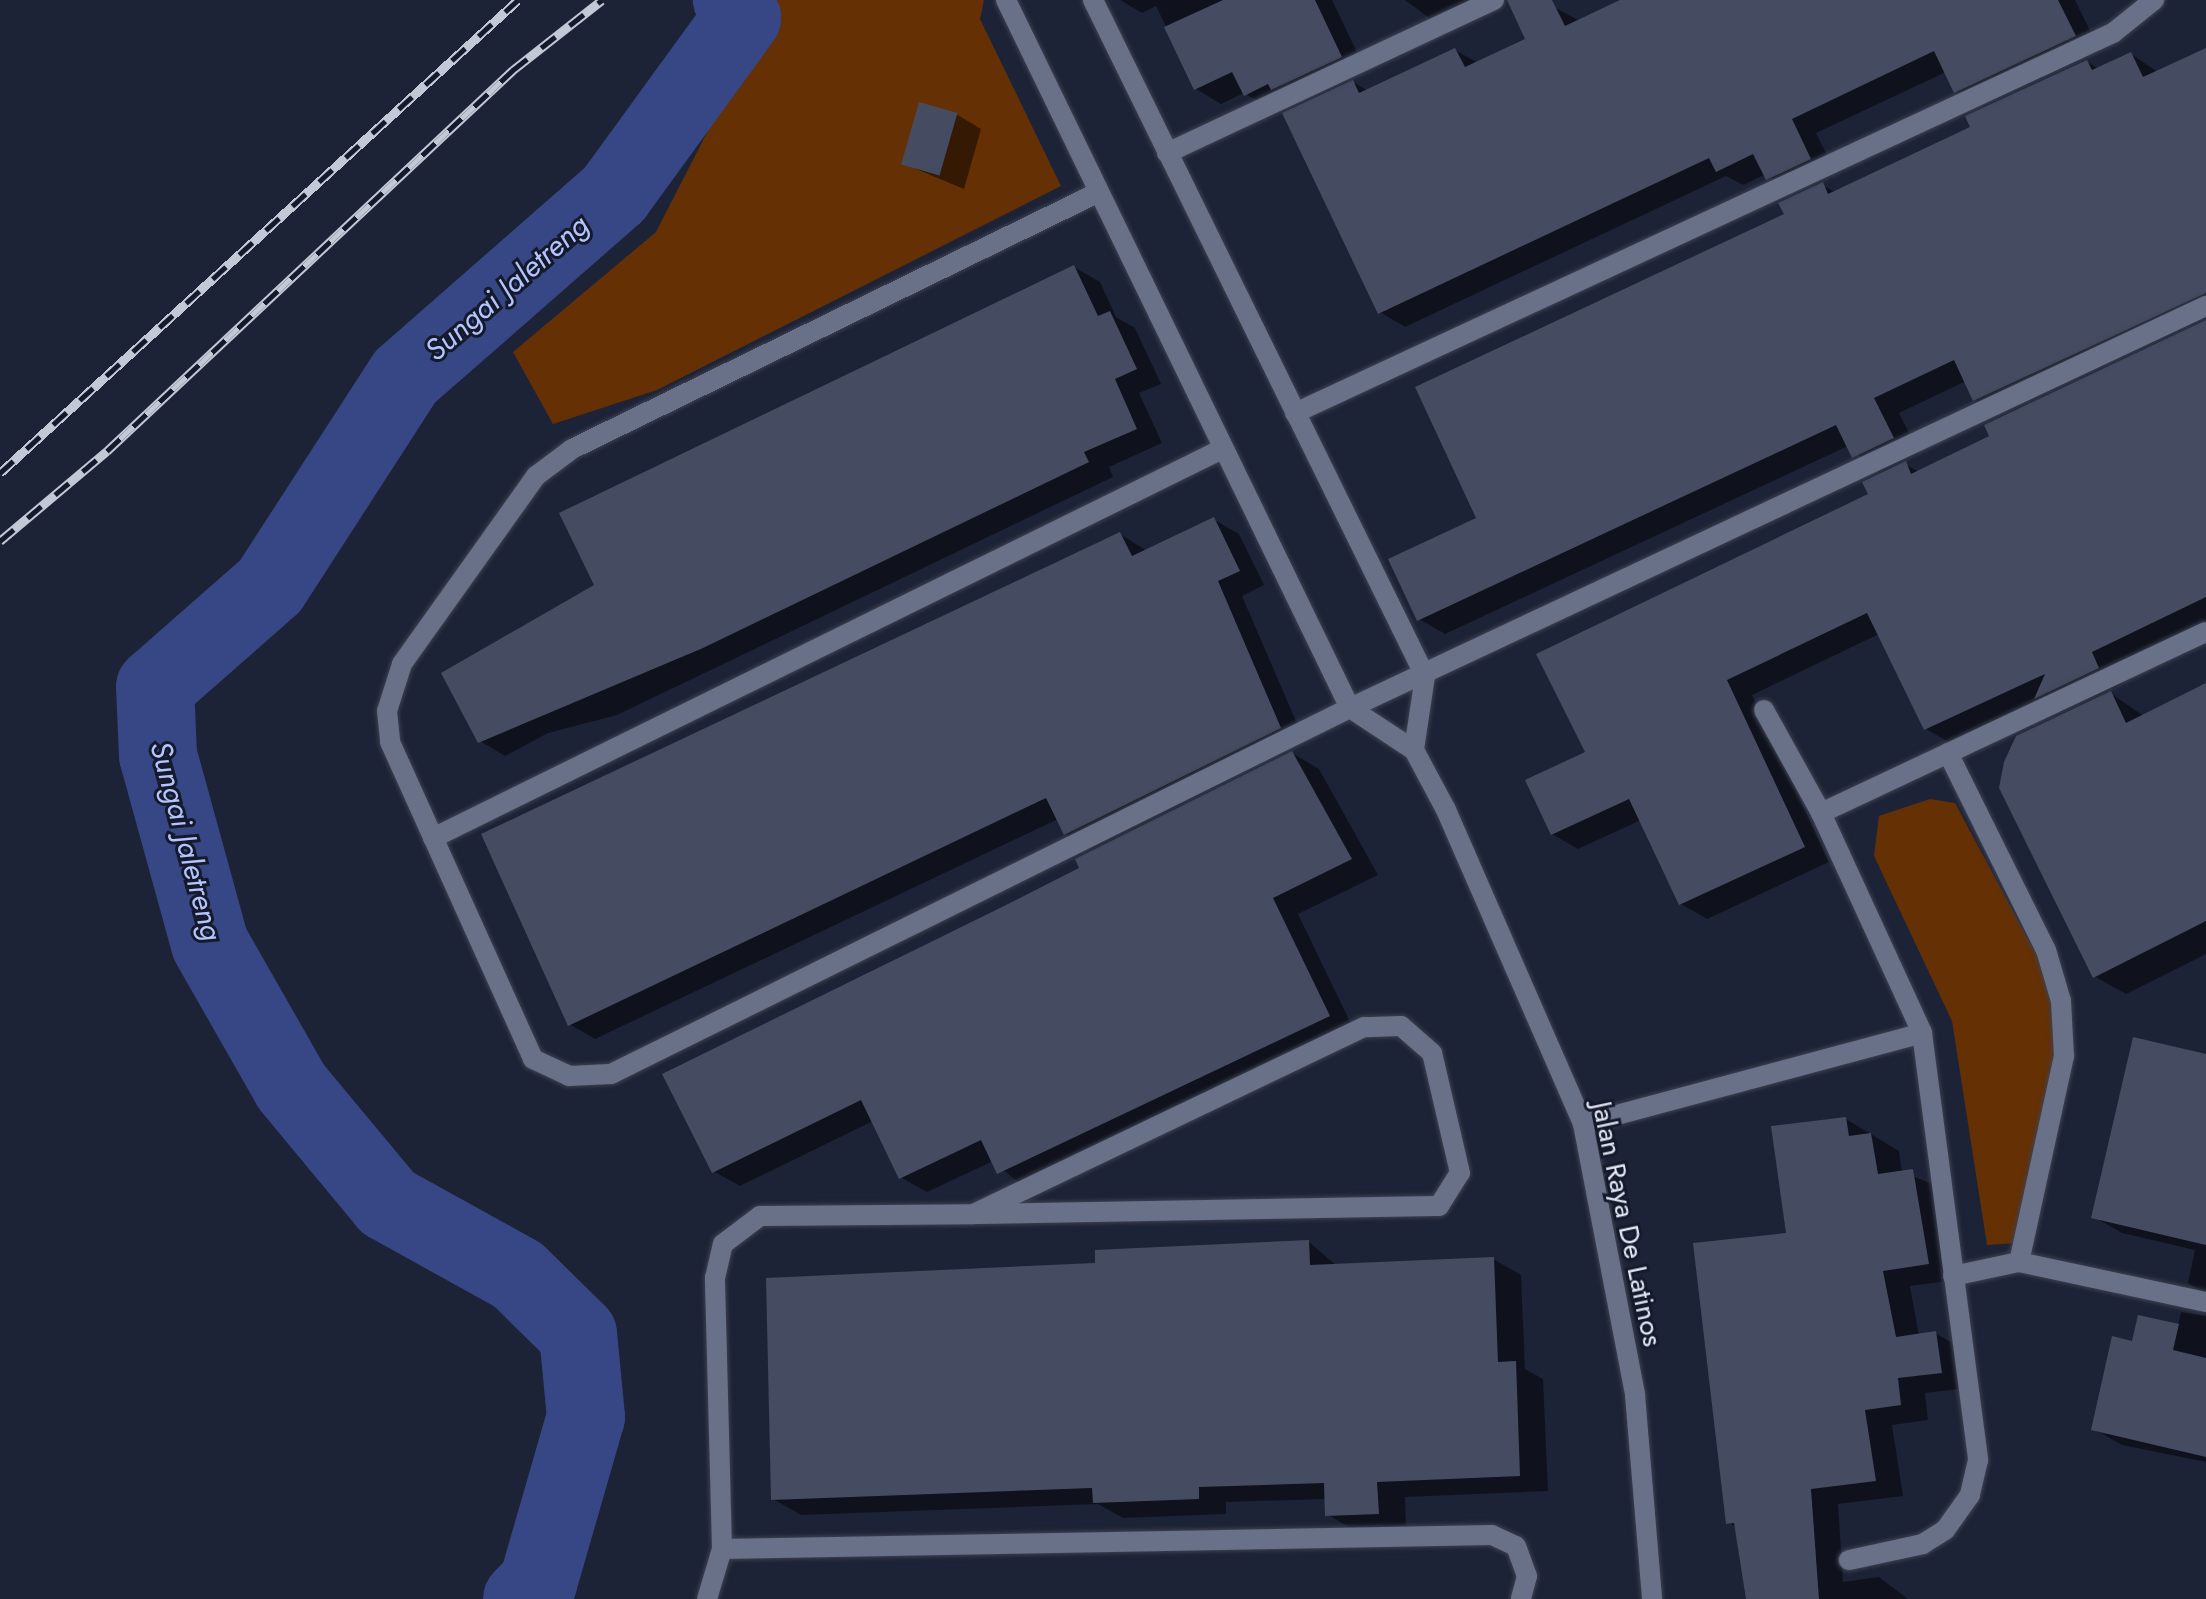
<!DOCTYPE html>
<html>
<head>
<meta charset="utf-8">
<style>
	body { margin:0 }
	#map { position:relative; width:2206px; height:1599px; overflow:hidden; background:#1d2336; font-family:Jost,sans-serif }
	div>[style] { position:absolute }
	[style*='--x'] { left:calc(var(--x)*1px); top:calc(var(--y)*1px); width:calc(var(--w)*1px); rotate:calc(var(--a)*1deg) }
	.green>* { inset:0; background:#653004 }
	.shadow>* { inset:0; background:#0007 }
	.river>* { height:78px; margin:-39px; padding:0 39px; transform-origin:39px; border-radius:39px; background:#374785 }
	.building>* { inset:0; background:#454c62; transform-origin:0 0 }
	.roads { filter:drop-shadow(0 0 2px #3d4151) drop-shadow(0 0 2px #3d4151) }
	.street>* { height:20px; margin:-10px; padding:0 10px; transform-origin:10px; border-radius:10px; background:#697188 }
	.rail>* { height:9px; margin-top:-4.5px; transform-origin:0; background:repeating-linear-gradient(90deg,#141a2c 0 18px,#c3c8d6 0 36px); box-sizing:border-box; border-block:2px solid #c3c8d6 }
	span { translate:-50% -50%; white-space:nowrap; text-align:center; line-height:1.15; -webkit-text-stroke:6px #141a2c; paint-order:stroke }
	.street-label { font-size:28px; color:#e3e8f5 }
	.water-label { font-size:30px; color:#b3c5fc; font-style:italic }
</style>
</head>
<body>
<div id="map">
	<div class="green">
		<div style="clip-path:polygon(756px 0,984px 0,980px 19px,1061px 186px,657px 390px,553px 424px,513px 352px,656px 232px,760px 29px)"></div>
		<div style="clip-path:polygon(1930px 799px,1955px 803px,2052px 984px,2056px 1055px,2030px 1242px,1987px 1245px,1952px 1021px,1874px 856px,1879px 816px)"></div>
	</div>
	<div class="shadow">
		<div style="clip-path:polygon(1120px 0,1332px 0,1366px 71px,1271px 109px,1244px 93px,1221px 104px,1196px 89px,1156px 6px,1142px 13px)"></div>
		<div style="clip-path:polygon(1405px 0,1477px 0,1433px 21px)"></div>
		<div style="clip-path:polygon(1625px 0,2075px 0,2100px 51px,1981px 106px,1955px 91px,1946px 72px,1816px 133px,1836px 173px,1793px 193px,1766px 174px,1743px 185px,1726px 176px,1405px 327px,1380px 312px,1353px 82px,1368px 91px,1455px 50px,1478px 63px,1528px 40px,1554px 7px,1580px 21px)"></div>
		<div style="clip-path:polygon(2206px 50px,2206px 318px,2001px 414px,1975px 400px,1966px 381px,1899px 413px,1919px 453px,1879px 472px,1848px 446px,1445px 634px,1419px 619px,1479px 519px,1822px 185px,1835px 192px,1972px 128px,2087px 62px,2099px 69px,2131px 54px,2158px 72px)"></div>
		<div style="clip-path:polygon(956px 114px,981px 129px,964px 189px,904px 164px)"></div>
		<div style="clip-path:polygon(1074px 267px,1100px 282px,1116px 317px,1135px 328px,1161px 384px,1139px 393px,1162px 443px,1109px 467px,1113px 477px,617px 715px,548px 733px,505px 756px,480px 741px,596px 586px)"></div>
		<div style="clip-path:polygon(2206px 323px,2206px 624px,2116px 667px,2124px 683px,2061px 712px,2043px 702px,1952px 744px,1926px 729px,1879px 634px,1752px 695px,1829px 862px,1707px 919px,1681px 904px,1641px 820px,1578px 849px,1552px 834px,1587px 753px,1905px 464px,1919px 472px)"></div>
		<div style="clip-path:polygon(1213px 519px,1239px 534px,1264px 585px,1242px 596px,1305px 742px,1091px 849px,1065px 834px,1058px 819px,595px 1039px,569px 1024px,1120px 534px,1147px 551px)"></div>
		<div style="clip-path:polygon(2206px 685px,2206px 954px,2126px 994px,2094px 976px,2110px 693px,2144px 716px)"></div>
		<div style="clip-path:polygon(1292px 753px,1319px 769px,1378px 875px,1298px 914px,1355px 1032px,1025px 1188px,993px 1161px,927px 1192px,900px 1177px,873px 1121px,740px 1186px,713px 1171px,1082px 869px)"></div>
		<div style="clip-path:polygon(2206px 1056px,2206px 1294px,2188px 1283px,2195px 1250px,2122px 1233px,2094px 1217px)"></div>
		<div style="clip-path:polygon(1846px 1119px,1899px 1151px,1902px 1172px,1940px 1187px,1956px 1280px,1910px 1286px,1919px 1336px,1935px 1333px,1963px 1349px,1969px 1388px,1925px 1393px,1928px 1420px,1892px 1425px,1903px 1496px,1838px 1504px,1843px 1582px,1879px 1577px,1908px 1599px,1748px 1599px,1737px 1528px,1728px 1522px,1788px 1235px)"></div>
		<div style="clip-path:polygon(1309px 1242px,1337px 1266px,1493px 1259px,1521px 1275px,1525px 1369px,1543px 1379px,1548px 1491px,1405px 1497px,1406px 1529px,1355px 1531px,1327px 1514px,1326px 1499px,1226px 1502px,1226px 1514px,1123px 1518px,1098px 1504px,801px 1515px,773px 1499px,1098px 1264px)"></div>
		<div style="clip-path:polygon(2181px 1312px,2206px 1316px,2206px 1462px,2122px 1445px,2094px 1429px,2134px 1343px,2178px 1326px)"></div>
	</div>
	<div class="river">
		<div style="--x:522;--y:1599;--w:23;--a:-45"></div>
		<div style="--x:538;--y:1583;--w:173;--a:-73.9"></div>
		<div style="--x:586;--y:1417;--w:83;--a:-95.5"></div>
		<div style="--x:578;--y:1334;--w:84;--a:-135.5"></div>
		<div style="--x:518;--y:1275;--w:149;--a:-151"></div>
		<div style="--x:388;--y:1203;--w:152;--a:-129.7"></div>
		<div style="--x:291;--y:1086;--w:163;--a:-119.7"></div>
		<div style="--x:210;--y:944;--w:196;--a:-105.4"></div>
		<div style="--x:158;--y:755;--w:68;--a:-92.5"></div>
		<div style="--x:155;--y:687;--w:153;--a:-41.3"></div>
		<div style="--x:270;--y:586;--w:249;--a:-57.1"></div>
		<div style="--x:405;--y:377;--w:278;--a:-41.2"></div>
		<div style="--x:614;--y:194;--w:218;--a:-54"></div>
		<div style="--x:742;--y:18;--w:21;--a:-119"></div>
	</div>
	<div class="building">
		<div style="clip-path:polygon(1223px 0,1315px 0,1342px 57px,1271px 90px,1268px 84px,1244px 96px,1232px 72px,1194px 90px,1164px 27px)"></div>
		<div style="clip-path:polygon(1507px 0,1552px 0,1565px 26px,1620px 0,2058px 0,2076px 36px,1954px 93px,1934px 51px,1792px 119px,1811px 159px,1766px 180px,1753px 154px,1716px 172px,1709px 158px,1378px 314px,1282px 113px,1353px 80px,1359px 93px,1455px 48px,1465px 67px,1525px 39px)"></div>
		<div style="clip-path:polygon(2206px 48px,2206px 293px,1973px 401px,1954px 360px,1874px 398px,1894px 438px,1852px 458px,1836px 425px,1417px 621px,1388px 559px,1476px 518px,1415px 387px,1784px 214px,1778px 203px,1823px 182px,1828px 194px,1970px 127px,1965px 116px,2087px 60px,2092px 70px,2131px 52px,2143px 77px)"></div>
		<div style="left:919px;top:102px;width:40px;height:65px;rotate:16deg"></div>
		<div style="clip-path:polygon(1074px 265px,1098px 316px,1110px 311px,1137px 369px,1115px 379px,1137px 429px,1084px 452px,1089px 462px,703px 648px,478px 743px,441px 673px,594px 585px,559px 513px)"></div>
		<div style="clip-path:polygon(2206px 320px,2206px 597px,2092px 652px,2099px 668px,2034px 699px,2045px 674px,1924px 730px,1867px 613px,1727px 680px,1805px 847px,1679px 905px,1629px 799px,1551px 835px,1525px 780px,1585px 752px,1536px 654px,1868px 494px,1862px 482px,1906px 461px,1911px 474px,1989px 436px,1984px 425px)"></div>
		<div style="clip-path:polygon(1214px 517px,1240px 571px,1218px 581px,1281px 728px,1064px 835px,1046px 798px,568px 1026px,481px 834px,1120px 532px,1132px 556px)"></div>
		<div style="clip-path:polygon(2206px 683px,2206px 921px,2093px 978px,1999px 788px,2004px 762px,2016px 736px,2111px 691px,2126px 723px)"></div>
		<div style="clip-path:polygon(1292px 751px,1352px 859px,1273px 898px,1330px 1016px,997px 1174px,981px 1140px,899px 1179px,861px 1100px,712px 1173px,662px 1074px,998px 909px,1079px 868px,1075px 859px)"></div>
		<div style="clip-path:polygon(2133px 1037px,2206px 1054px,2206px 1245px,2091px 1218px)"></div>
		<div style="clip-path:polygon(1846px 1117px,1849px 1136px,1871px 1133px,1878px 1174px,1913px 1169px,1929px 1264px,1883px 1271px,1896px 1337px,1936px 1331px,1942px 1373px,1898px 1378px,1901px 1405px,1865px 1410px,1876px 1481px,1811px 1489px,1819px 1599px,1746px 1599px,1734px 1523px,1726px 1524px,1693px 1243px,1786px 1233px,1771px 1126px)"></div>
		<div style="clip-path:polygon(1309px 1240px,1310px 1265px,1494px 1257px,1498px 1362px,1516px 1361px,1520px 1476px,1377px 1482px,1379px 1514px,1325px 1516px,1324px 1483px,1199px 1487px,1199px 1499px,1093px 1503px,1092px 1488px,771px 1500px,766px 1278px,1095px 1263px,1095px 1250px)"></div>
		<div style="clip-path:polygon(2138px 1315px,2179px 1324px,2173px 1350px,2206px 1358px,2206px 1457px,2091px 1430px,2112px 1336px,2132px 1341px)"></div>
	</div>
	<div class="roads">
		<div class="street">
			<div style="--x:1006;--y:0;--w:787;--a:64.09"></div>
			<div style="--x:1350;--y:708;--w:77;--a:33.3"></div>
			<div style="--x:1414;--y:750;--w:68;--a:61.9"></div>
			<div style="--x:1446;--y:810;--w:343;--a:66.4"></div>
			<div style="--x:1583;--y:1124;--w:276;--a:79.1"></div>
			<div style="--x:1635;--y:1395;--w:205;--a:85.2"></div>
			<div style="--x:1093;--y:0;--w:753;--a:63.84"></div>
			<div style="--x:1425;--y:676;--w:75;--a:98.5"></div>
			<div style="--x:1167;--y:153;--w:361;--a:-25.1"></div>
			<div style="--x:1095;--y:194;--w:582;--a:154.01"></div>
			<div style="--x:572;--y:449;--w:45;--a:143.1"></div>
			<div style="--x:536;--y:476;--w:231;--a:125.5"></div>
			<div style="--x:402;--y:664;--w:49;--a:107.7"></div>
			<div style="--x:387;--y:711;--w:31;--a:84"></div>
			<div style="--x:390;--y:742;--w:348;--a:65.7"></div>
			<div style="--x:533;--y:1059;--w:40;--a:25"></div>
			<div style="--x:569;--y:1076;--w:42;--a:-2.7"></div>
			<div style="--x:611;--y:1074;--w:825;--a:-26.35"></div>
			<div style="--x:1350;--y:708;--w:946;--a:-25.16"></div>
			<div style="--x:1295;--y:413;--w:902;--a:-24.92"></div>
			<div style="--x:2113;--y:33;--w:53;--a:-38.8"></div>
			<div style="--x:1764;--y:710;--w:118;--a:61"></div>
			<div style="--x:1821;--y:813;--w:242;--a:65.3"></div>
			<div style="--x:1922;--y:1033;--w:431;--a:82.5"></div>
			<div style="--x:1978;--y:1460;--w:36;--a:103"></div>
			<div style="--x:1970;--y:1495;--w:43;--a:125.5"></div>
			<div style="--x:1945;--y:1530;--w:26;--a:148"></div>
			<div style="--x:1923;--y:1544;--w:76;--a:167.8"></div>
			<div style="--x:1948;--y:753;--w:220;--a:63.6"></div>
			<div style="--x:2046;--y:950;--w:53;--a:73.6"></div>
			<div style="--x:2061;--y:1001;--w:55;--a:86.9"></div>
			<div style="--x:2064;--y:1056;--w:211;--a:102.3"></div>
			<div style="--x:1821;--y:813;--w:425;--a:-25.2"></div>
			<div style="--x:433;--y:838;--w:877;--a:-26.24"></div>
			<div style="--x:1583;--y:1124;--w:351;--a:-15"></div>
			<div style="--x:1953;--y:1276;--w:67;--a:-12"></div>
			<div style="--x:2019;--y:1262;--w:191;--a:12.1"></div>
			<div style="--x:722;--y:1549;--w:770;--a:-1.04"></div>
			<div style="--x:1492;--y:1535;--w:26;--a:25"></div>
			<div style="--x:1516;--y:1546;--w:32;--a:70"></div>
			<div style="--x:1527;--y:1576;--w:24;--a:105"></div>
			<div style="--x:707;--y:1599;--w:52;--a:-73.3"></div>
			<div style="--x:722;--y:1549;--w:271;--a:-91.5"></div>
			<div style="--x:715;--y:1278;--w:35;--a:-77"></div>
			<div style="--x:723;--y:1244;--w:46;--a:-37.1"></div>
			<div style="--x:760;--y:1216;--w:214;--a:-0.5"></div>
			<div style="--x:974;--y:1214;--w:465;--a:-1"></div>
			<div style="--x:1439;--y:1206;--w:39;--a:-58"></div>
			<div style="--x:1460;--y:1173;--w:123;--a:-103.1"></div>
			<div style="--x:1432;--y:1053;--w:41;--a:-138.9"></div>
			<div style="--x:1401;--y:1026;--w:37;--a:178"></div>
			<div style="--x:1364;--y:1027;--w:433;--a:154.4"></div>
		</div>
	</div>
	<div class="rail">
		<div style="--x:0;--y:473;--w:701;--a:-42.4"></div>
		<div style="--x:0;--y:541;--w:140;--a:-40.1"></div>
		<div style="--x:107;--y:451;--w:557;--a:-43.18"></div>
		<div style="--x:513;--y:70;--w:113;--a:-38.2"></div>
	</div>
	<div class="street-label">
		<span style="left:1627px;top:1224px;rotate:78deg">Jalan Raya De Latinos</span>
	</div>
	<div class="water-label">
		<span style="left:507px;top:288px;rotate:-41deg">Sungai Jaletreng</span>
		<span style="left:186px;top:841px;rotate:75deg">Sungai Jaletreng</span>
	</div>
</div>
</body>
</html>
